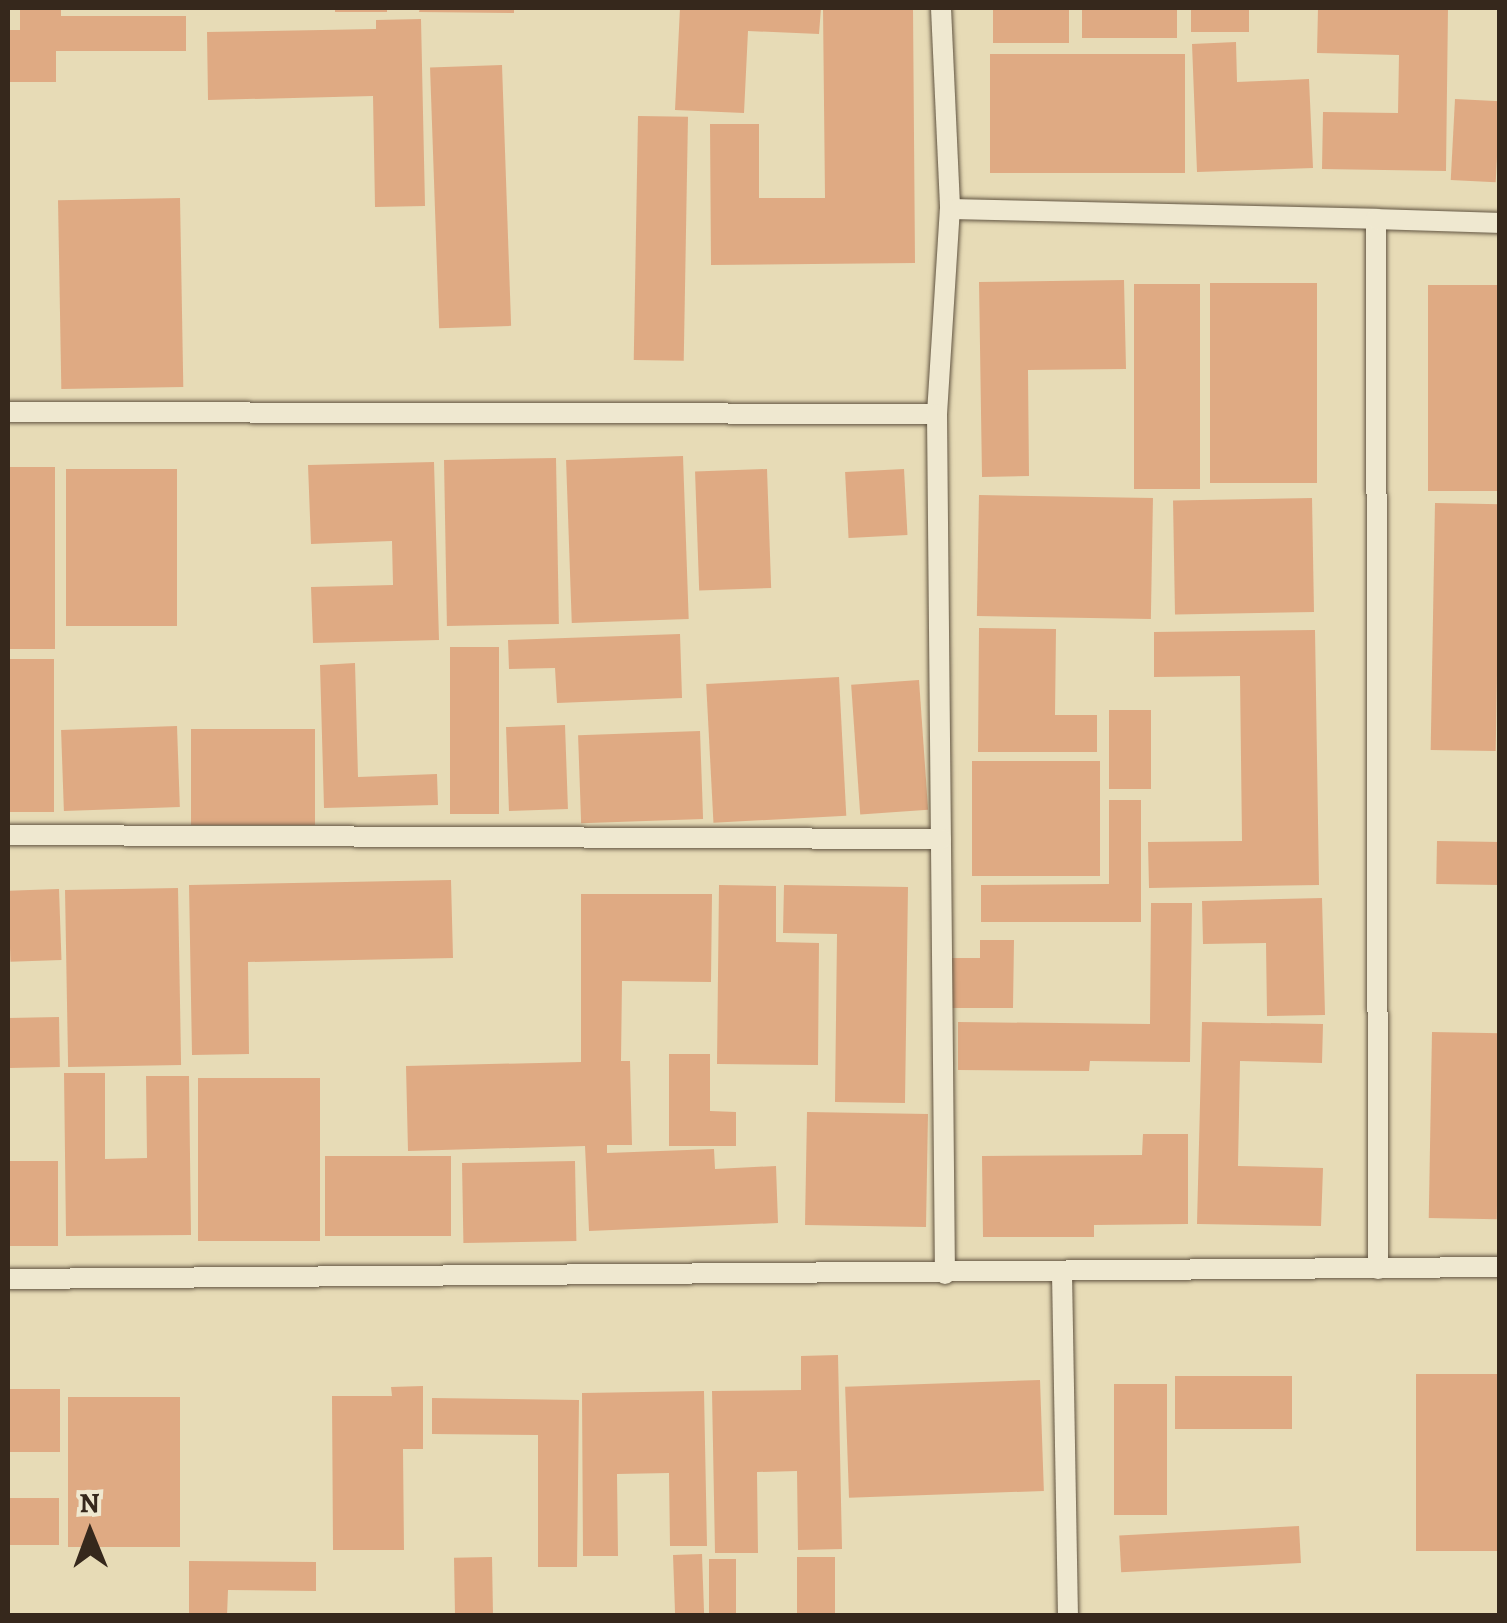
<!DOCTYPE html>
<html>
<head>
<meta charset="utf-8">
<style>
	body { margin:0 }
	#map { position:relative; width:1507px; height:1623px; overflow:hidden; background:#e7dbb6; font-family:Alegreya,serif }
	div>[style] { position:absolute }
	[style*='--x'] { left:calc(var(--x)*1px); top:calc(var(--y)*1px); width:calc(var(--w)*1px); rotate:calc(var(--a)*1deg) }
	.building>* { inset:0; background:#dfaa83; transform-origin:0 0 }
	.roads { filter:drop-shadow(0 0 2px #625542) drop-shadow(0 0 2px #625542) }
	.service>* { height:20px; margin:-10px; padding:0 10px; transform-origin:10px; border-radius:10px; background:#efe8d0 }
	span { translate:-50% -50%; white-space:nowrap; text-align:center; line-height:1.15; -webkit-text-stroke:10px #efe8d0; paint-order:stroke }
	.frame { position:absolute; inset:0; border:10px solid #36281c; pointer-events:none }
	.north { position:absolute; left:40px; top:1483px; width:100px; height:100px; -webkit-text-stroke:8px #efe8d0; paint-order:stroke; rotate:359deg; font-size:28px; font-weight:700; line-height:40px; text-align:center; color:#36281c }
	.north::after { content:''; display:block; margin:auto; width:35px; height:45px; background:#36281c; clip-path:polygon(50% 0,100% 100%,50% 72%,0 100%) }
</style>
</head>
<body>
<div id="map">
	<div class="building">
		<div style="clip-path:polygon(20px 8px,61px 8px,61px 16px,186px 16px,186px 51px,56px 51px,56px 82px,8px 82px,8px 30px,20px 30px)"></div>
		<div style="left:335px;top:8px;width:52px;height:4px"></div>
		<div style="clip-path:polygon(420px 8px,514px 8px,514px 13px,419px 12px)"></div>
		<div style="clip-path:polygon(680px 8px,821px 8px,819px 34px,748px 31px,744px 113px,675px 110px)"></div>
		<div style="clip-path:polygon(823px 8px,913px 8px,915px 263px,711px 265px,710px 124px,759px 124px,759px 198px,825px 198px)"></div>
		<div style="left:993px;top:8px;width:76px;height:35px"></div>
		<div style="left:1082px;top:8px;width:95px;height:30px"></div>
		<div style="left:1191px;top:8px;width:58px;height:24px"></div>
		<div style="clip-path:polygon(1318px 8px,1448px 8px,1446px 171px,1322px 169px,1323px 112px,1398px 113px,1399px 55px,1317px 53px)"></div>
		<div style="clip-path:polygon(421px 19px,425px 206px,375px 207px,373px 96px,208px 100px,207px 32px,376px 29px,376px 20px)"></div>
		<div style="clip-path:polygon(1236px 42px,1237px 82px,1309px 79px,1313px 168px,1197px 172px,1192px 44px)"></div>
		<div style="left:1185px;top:54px;width:119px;height:195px;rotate:90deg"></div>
		<div style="left:502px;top:65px;width:261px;height:72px;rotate:88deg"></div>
		<div style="left:1455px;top:99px;width:45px;height:81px;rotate:3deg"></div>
		<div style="left:638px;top:116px;width:50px;height:244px;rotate:1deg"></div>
		<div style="left:180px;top:198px;width:189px;height:122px;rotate:89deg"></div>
		<div style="clip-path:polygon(1124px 280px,1126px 369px,1028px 370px,1029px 476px,982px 477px,979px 282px)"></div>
		<div style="left:1210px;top:283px;width:107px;height:200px"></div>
		<div style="left:1134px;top:284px;width:66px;height:205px"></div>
		<div style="left:1428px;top:285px;width:72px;height:206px"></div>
		<div style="left:683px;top:456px;width:163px;height:117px;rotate:88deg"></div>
		<div style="left:556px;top:458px;width:166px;height:112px;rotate:89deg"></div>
		<div style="clip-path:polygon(434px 462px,439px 640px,313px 643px,311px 587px,393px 585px,392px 541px,311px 544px,308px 465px)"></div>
		<div style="left:8px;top:467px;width:47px;height:182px"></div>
		<div style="left:66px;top:469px;width:111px;height:157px"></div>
		<div style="left:767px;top:469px;width:119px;height:72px;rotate:88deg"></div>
		<div style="left:904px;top:469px;width:66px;height:59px;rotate:87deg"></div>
		<div style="left:979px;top:495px;width:174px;height:121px;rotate:1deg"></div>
		<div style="left:1312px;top:498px;width:114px;height:139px;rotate:89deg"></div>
		<div style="left:1435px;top:503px;width:65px;height:247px;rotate:1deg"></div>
		<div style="clip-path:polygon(979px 628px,1056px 629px,1055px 715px,1097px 715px,1097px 752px,978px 752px)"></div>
		<div style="clip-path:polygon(1315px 630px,1319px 885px,1149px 888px,1148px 842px,1242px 841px,1240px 676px,1154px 677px,1154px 632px)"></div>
		<div style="clip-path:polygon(680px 634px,682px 698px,557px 703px,555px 668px,509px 669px,508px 640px)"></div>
		<div style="left:499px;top:647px;width:167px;height:49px;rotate:90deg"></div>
		<div style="left:8px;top:659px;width:46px;height:153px"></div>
		<div style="clip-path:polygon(355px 663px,358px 777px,437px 774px,438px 805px,324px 808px,320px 665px)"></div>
		<div style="left:839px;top:677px;width:139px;height:133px;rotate:87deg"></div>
		<div style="left:919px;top:680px;width:130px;height:68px;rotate:86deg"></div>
		<div style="left:1109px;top:710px;width:42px;height:79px"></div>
		<div style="left:565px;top:725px;width:84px;height:59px;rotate:88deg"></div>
		<div style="left:177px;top:726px;width:81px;height:116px;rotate:88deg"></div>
		<div style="left:191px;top:729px;width:124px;height:96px"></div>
		<div style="left:700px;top:731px;width:88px;height:122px;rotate:88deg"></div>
		<div style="left:972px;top:761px;width:128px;height:115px"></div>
		<div style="clip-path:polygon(1109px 800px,1141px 800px,1141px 922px,981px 922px,981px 885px,1109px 884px)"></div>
		<div style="left:1437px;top:841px;width:63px;height:43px;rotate:1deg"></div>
		<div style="clip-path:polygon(451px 880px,453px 958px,248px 962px,249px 1054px,192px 1055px,189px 885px)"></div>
		<div style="clip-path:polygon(719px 885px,776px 886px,776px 942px,819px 943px,818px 1065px,717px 1064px)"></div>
		<div style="clip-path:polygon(784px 885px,908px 887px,905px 1103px,835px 1102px,837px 934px,783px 933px)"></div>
		<div style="left:178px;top:888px;width:177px;height:113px;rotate:89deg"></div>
		<div style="left:59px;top:889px;width:71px;height:51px;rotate:88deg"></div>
		<div style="clip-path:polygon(581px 894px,712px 894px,711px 982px,622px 981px,621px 1061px,630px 1061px,632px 1145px,607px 1145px,607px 1153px,714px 1149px,715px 1169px,776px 1166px,778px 1223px,589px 1231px,585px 1146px,408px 1151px,406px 1066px,581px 1062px)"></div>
		<div style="clip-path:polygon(1322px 898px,1325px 1015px,1267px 1016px,1266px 943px,1203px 944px,1202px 901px)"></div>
		<div style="clip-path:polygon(1151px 903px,1192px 903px,1190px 1062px,1090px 1061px,1089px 1071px,958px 1070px,958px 1022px,1150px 1024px)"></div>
		<div style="clip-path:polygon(980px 940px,1014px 940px,1013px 1008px,951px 1008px,952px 958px,980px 958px)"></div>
		<div style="left:59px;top:1017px;width:50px;height:51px;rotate:89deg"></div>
		<div style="clip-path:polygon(1202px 1022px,1323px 1024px,1322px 1063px,1240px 1061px,1238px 1166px,1323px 1168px,1321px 1226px,1197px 1224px)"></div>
		<div style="left:1432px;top:1032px;width:68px;height:186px;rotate:1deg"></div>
		<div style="clip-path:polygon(669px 1054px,710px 1054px,710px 1111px,736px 1112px,736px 1146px,669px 1146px)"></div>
		<div style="clip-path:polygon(64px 1073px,105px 1073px,105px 1159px,147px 1158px,146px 1076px,189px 1076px,191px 1235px,66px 1236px)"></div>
		<div style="left:198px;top:1078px;width:122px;height:163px"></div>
		<div style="left:807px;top:1112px;width:121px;height:113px;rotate:1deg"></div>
		<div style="clip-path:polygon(1143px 1134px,1188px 1134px,1188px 1224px,1094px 1225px,1094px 1237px,983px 1237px,982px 1156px,1142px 1155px)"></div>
		<div style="left:451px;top:1156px;width:80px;height:126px;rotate:90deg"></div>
		<div style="left:8px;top:1161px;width:50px;height:85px"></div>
		<div style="left:575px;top:1161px;width:80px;height:113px;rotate:89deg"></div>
		<div style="clip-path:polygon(838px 1355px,842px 1549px,798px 1550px,797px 1471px,757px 1472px,758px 1553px,715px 1553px,712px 1391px,801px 1390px,801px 1356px)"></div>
		<div style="left:1500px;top:1374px;width:177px;height:84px;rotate:90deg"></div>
		<div style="left:1175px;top:1376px;width:117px;height:53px"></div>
		<div style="left:1040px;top:1380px;width:111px;height:195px;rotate:88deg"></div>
		<div style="left:1167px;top:1384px;width:131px;height:53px;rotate:90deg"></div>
		<div style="clip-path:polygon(423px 1386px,423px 1449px,403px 1449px,404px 1550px,333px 1550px,332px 1396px,392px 1396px,391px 1387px)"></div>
		<div style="left:60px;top:1389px;width:63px;height:52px;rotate:90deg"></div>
		<div style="clip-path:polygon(704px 1391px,707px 1546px,670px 1546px,669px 1473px,617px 1474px,618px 1556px,583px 1556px,582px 1393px)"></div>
		<div style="left:68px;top:1397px;width:112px;height:150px"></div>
		<div style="clip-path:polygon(432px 1398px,579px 1400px,577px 1567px,538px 1567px,538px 1435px,432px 1434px)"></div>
		<div style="left:8px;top:1498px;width:51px;height:47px"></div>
		<div style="left:1299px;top:1526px;width:37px;height:180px;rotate:87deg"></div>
		<div style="left:702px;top:1554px;width:62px;height:29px;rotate:88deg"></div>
		<div style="left:492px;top:1557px;width:59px;height:38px;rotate:89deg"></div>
		<div style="left:797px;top:1557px;width:38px;height:59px"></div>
		<div style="left:736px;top:1559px;width:57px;height:27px;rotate:90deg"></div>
		<div style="clip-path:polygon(189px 1561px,316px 1562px,316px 1591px,228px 1590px,227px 1616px,189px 1616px)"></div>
	</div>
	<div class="roads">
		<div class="service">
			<div style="--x:941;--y:8;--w:201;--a:87.4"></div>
			<div style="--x:950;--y:209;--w:426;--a:1.3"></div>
			<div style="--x:8;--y:412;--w:929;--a:0.12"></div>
			<div style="--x:937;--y:414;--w:205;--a:-86.4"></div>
			<div style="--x:937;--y:414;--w:860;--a:89.47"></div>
			<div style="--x:8;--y:835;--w:933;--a:0.25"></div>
			<div style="--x:1378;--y:1269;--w:1050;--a:-90.11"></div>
			<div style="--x:1376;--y:219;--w:124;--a:1.8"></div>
			<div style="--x:1062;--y:1273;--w:343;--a:89"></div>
			<div style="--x:8;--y:1279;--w:1492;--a:-0.46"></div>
		</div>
	</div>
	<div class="frame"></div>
	<div class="north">N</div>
</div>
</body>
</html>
